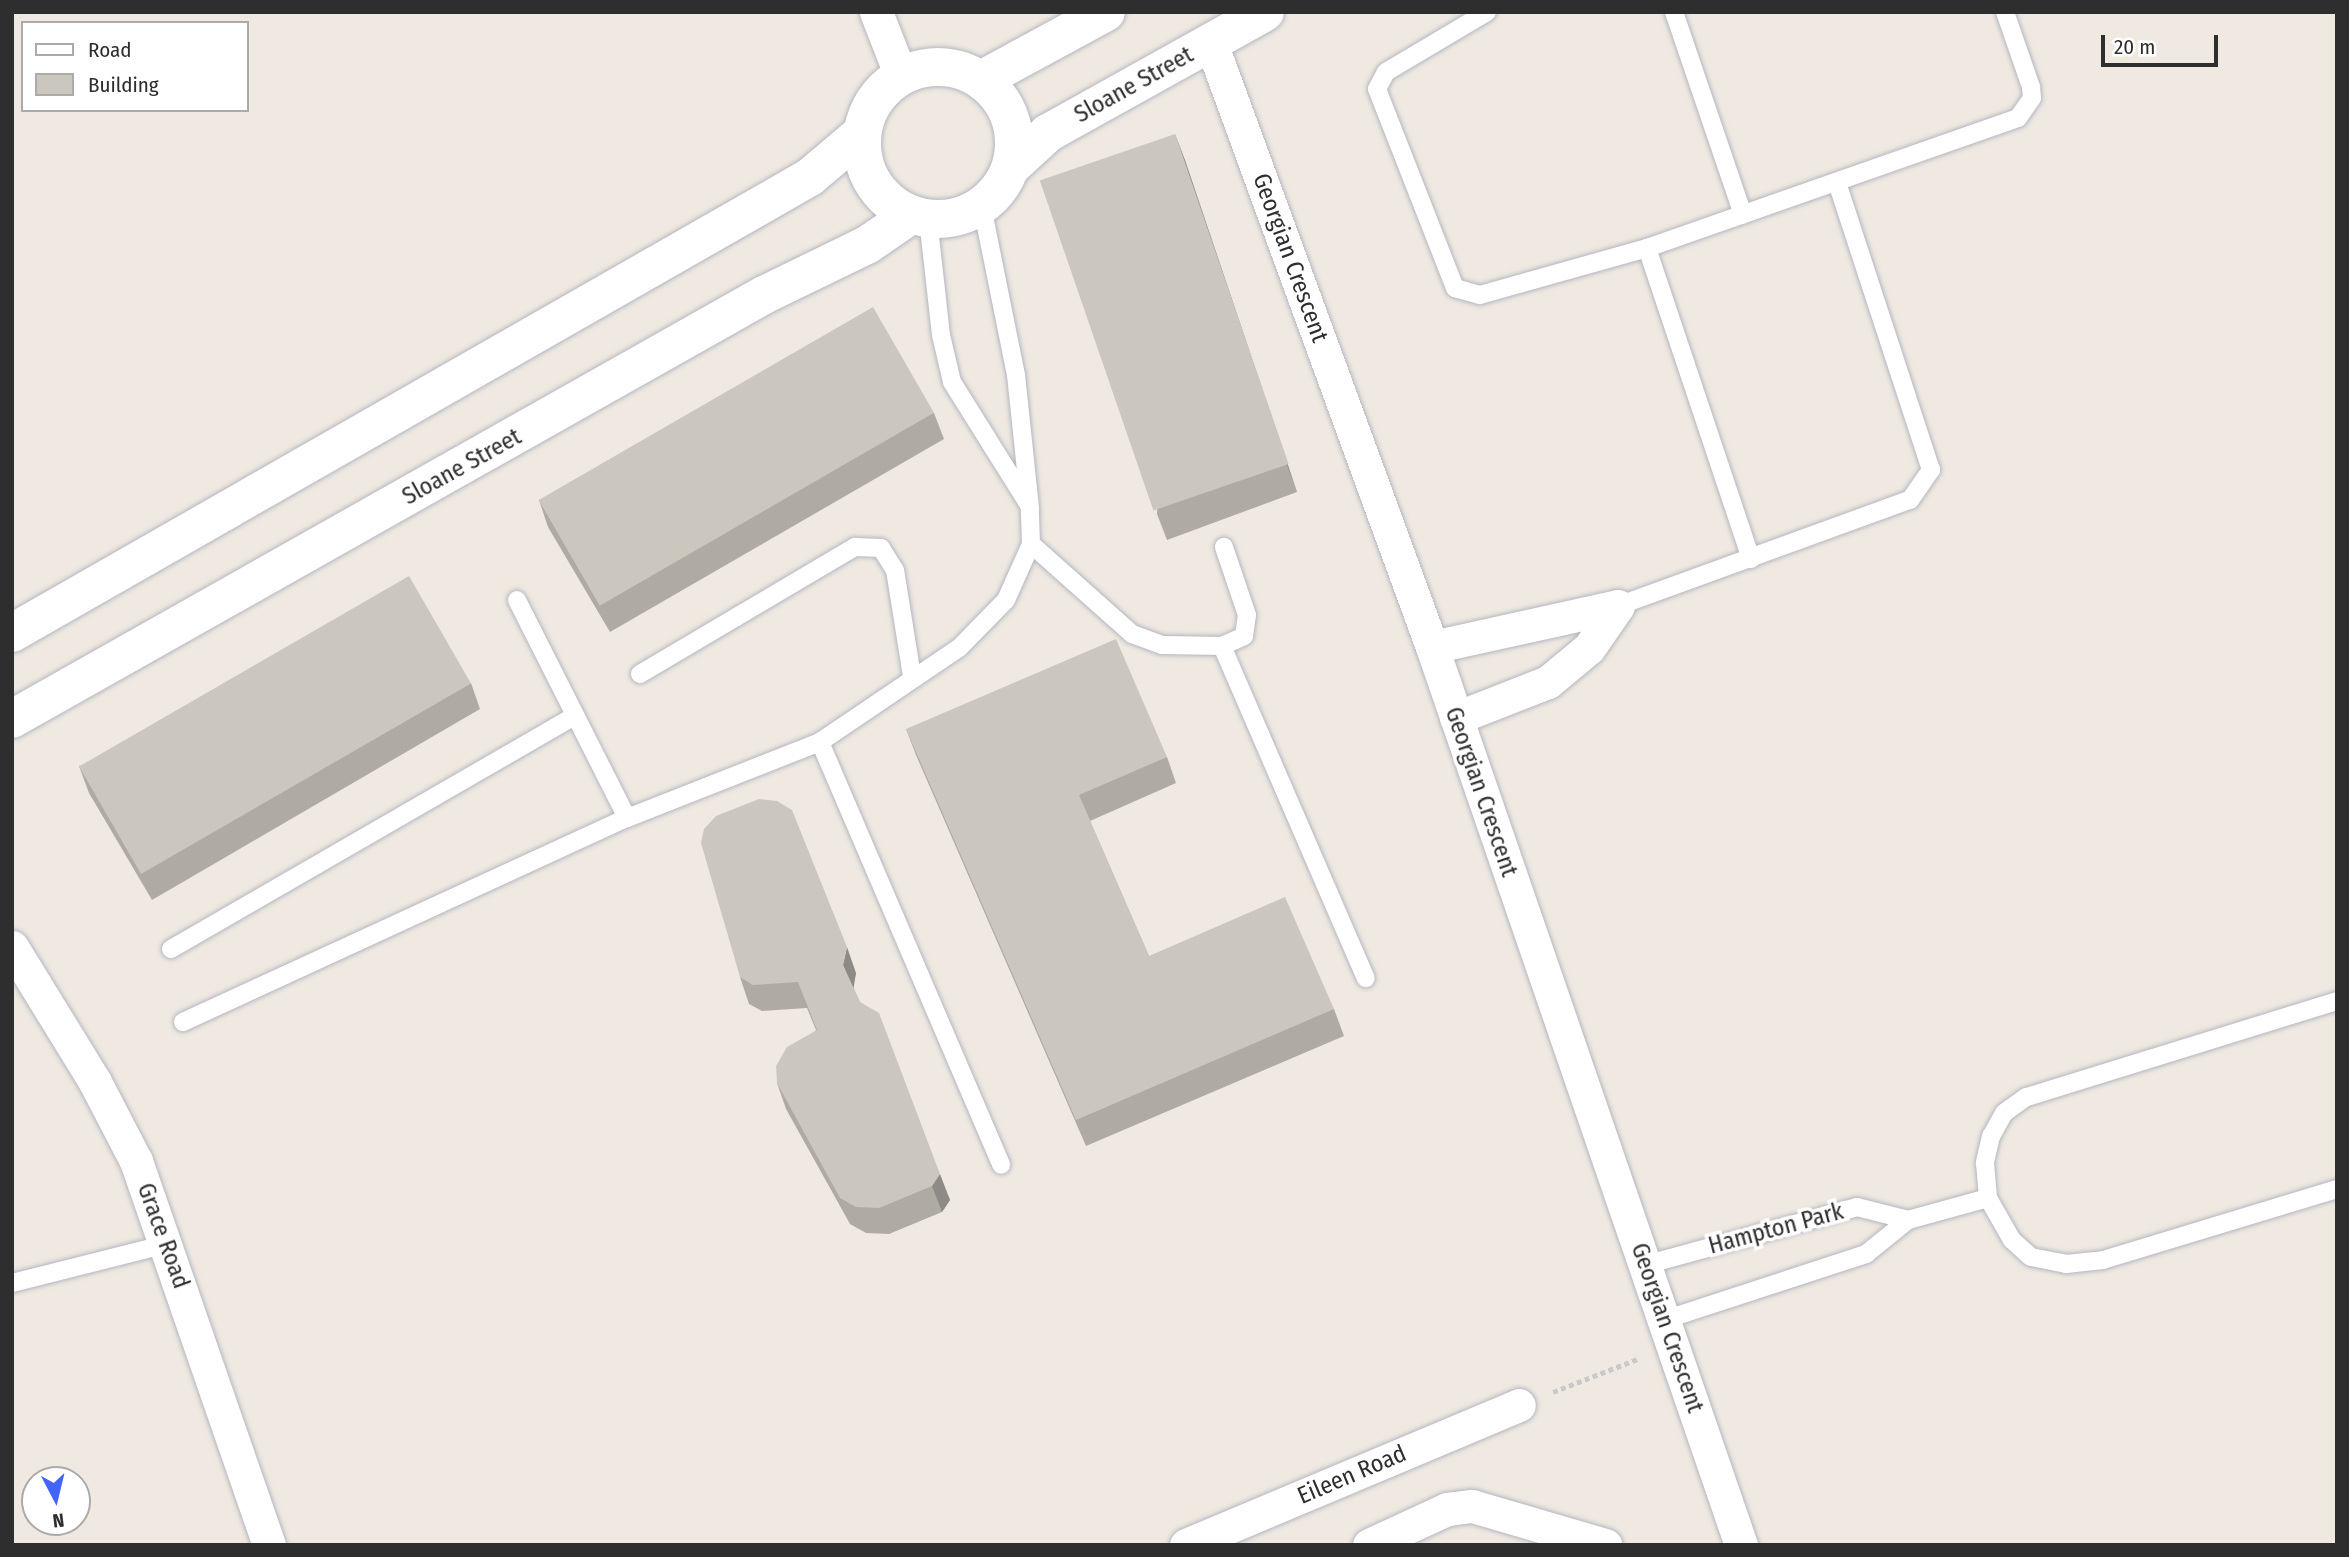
<!DOCTYPE html>
<html>
<head>
<meta charset="utf-8">
<style>
	body { margin:0 }
	#map { position:relative; width:2349px; height:1557px; overflow:hidden; background:#efe9e1; font-family:"Fira Sans Condensed",sans-serif }
	div>[style] { position:absolute }
	[style*='--x'] { left:calc(var(--x)*1px); top:calc(var(--y)*1px); width:calc(var(--w)*1px); rotate:calc(var(--a)*1deg) }
	.path>* { height:4.5px; margin-top:-2.25px; transform-origin:0; background:repeating-linear-gradient(90deg,#c9c9c9 0 5px,transparent 0 8.5px) }
	.roads { filter:drop-shadow(0 0 2px #b4b7c1) drop-shadow(0 0 2px #b4b7c1) }
	.lane>* { height:18px; margin:-9px; padding:0 9px; transform-origin:9px; border-radius:9px; background:#fff }
	.street>* { height:33px; margin:-16.5px; padding:0 16.5px; transform-origin:16.5px; border-radius:16.5px; background:#fff }
	.secondary>* { height:38px; margin:-19px; padding:0 19px; transform-origin:19px; border-radius:19px; background:#fff }
	.secondary>.ring { margin:-19px; padding:0; box-sizing:content-box; background:none; border:38px solid #fff; border-radius:50% }
	.wall>* { inset:0; background:#afaba4 }
	.shaded-wall>* { inset:0; background:#8e8b86 }
	.building>* { inset:0; background:#cbc7bf; transform-origin:0 0 }
	span { translate:-50% -50%; white-space:nowrap; text-align:center; line-height:1.15; -webkit-text-stroke:7px #fff; paint-order:stroke }
	.street-label { font-size:24px; color:#2e2e2e }
	.frame { position:absolute; inset:0; border:14px solid #2e2e2e; pointer-events:none }
	.legend { position:absolute; left:21px; top:21px; width:228px; height:91px; box-sizing:border-box; background:#fff; border:2px solid #ababab; margin:0; padding:9px 12px; list-style:none; font-size:21px; color:#2e2e2e }
	.legend li { display:flex; align-items:center; gap:14px; height:35px }
	.legend b { width:35px; border:2px solid #ababab }
	.north { position:absolute; left:21px; top:1466px; width:70px; height:70px; box-sizing:border-box; background:#fff; border:2px solid #ababab; border-radius:50%; rotate:173deg; font-size:19px; font-weight:700; line-height:28px; text-align:center; color:#2e2e2e }
	.north::after { content:''; display:block; margin:auto; width:24px; height:32px; background:#4264fb; clip-path:polygon(50% 0,100% 100%,50% 72%,0 100%) }
	.scale { position:absolute; left:2101px; top:35px; width:117px; height:32px; box-sizing:border-box; border:4px solid #2e2e2e; border-top:0; padding-left:9px; font-size:21px; line-height:24px; white-space:nowrap; color:#2e2e2e; -webkit-text-stroke:5px #fff; paint-order:stroke }
</style>
</head>
<body>
<div id="map">
	<div class="path">
		<div style="--x:1553;--y:1392;--w:93;--a:-21.3"></div>
	</div>
	<div class="roads">
		<div class="lane">
			<div style="--x:1487;--y:12;--w:117;--a:149.3"></div>
			<div style="--x:1386;--y:72;--w:19;--a:118"></div>
			<div style="--x:1377;--y:89;--w:214;--a:68.6"></div>
			<div style="--x:1455;--y:288;--w:26;--a:16"></div>
			<div style="--x:1480;--y:295;--w:173;--a:-15.7"></div>
			<div style="--x:1647;--y:248;--w:393;--a:-19.3"></div>
			<div style="--x:2018;--y:118;--w:24;--a:-55"></div>
			<div style="--x:2032;--y:98;--w:11;--a:-95"></div>
			<div style="--x:2031;--y:87;--w:79;--a:-109.1"></div>
			<div style="--x:1674;--y:12;--w:214;--a:71.2"></div>
			<div style="--x:928;--y:219;--w:117;--a:83.6"></div>
			<div style="--x:941;--y:335;--w:48;--a:76.8"></div>
			<div style="--x:952;--y:382;--w:145;--a:58"></div>
			<div style="--x:1647;--y:248;--w:328;--a:71.5"></div>
			<div style="--x:1031;--y:544;--w:135;--a:41.7"></div>
			<div style="--x:1132;--y:634;--w:32;--a:20"></div>
			<div style="--x:1162;--y:645;--w:60;--a:1"></div>
			<div style="--x:1222;--y:646;--w:24;--a:-24"></div>
			<div style="--x:1244;--y:636;--w:21;--a:-82"></div>
			<div style="--x:1247;--y:615;--w:72;--a:-108.7"></div>
			<div style="--x:517;--y:600;--w:244;--a:63.2"></div>
			<div style="--x:1618;--y:606;--w:311;--a:-20"></div>
			<div style="--x:1910;--y:500;--w:37;--a:-55"></div>
			<div style="--x:1931;--y:470;--w:302;--a:-108.1"></div>
			<div style="--x:1222;--y:646;--w:362;--a:66.6"></div>
			<div style="--x:640;--y:674;--w:250;--a:-30.6"></div>
			<div style="--x:855;--y:547;--w:26;--a:2"></div>
			<div style="--x:881;--y:548;--w:26;--a:58"></div>
			<div style="--x:895;--y:570;--w:107;--a:80.9"></div>
			<div style="--x:820;--y:742;--w:460;--a:66.8"></div>
			<div style="--x:171;--y:949;--w:464;--a:-30"></div>
			<div style="--x:2337;--y:1001;--w:325;--a:162.8"></div>
			<div style="--x:2026;--y:1097;--w:27;--a:144"></div>
			<div style="--x:2004;--y:1113;--w:26;--a:119"></div>
			<div style="--x:1991;--y:1136;--w:28;--a:103"></div>
			<div style="--x:1985;--y:1163;--w:35;--a:85"></div>
			<div style="--x:1988;--y:1198;--w:48;--a:60.3"></div>
			<div style="--x:2012;--y:1240;--w:25;--a:42"></div>
			<div style="--x:2031;--y:1257;--w:36;--a:11"></div>
			<div style="--x:2066;--y:1264;--w:37;--a:-6"></div>
			<div style="--x:2103;--y:1260;--w:245;--a:-16.9"></div>
			<div style="--x:183;--y:1022;--w:489;--a:-24.7"></div>
			<div style="--x:627;--y:818;--w:207;--a:-21.5"></div>
			<div style="--x:820;--y:742;--w:168;--a:-34.1"></div>
			<div style="--x:959;--y:648;--w:67;--a:-45.6"></div>
			<div style="--x:1006;--y:600;--w:61;--a:-65.9"></div>
			<div style="--x:1031;--y:544;--w:36;--a:-92"></div>
			<div style="--x:1030;--y:508;--w:134;--a:-96"></div>
			<div style="--x:1016;--y:375;--w:172;--a:-101.4"></div>
			<div style="--x:1645;--y:1265;--w:220;--a:-15.3"></div>
			<div style="--x:1857;--y:1207;--w:53;--a:14.3"></div>
			<div style="--x:12;--y:1283;--w:160;--a:-14.1"></div>
			<div style="--x:1664;--y:1320;--w:213;--a:-18.1"></div>
			<div style="--x:1866;--y:1254;--w:54;--a:-39"></div>
			<div style="--x:1908;--y:1220;--w:83;--a:-15.4"></div>
		</div>
		<div class="street">
			<div style="--x:876;--y:12;--w:69;--a:68.7"></div>
			<div style="--x:1211;--y:43;--w:643;--a:69.9"></div>
			<div style="--x:1432;--y:647;--w:950;--a:71.01"></div>
			<div style="--x:1432;--y:647;--w:190;--a:-12.4"></div>
			<div style="--x:1456;--y:718;--w:99;--a:-21.4"></div>
			<div style="--x:1548;--y:682;--w:53;--a:-39.7"></div>
			<div style="--x:1589;--y:648;--w:51;--a:-55.4"></div>
			<div style="--x:12;--y:947;--w:158;--a:58.4"></div>
			<div style="--x:95;--y:1082;--w:89;--a:62.6"></div>
			<div style="--x:136;--y:1161;--w:406;--a:70.9"></div>
			<div style="--x:1186;--y:1545;--w:361;--a:-22.8"></div>
			<div style="--x:1369;--y:1545;--w:86;--a:-24.8"></div>
			<div style="--x:1447;--y:1509;--w:25;--a:-7"></div>
			<div style="--x:1472;--y:1506;--w:139;--a:16.3"></div>
		</div>
		<div class="secondary">
			<div class="ring" style="left:862px;top:67px;width:114px;height:114px"></div>
			<div style="--x:981;--y:80;--w:142;--a:-28.5"></div>
			<div style="--x:1011;--y:167;--w:50;--a:-42.6"></div>
			<div style="--x:1048;--y:133;--w:248;--a:-29.1"></div>
			<div style="--x:12;--y:633;--w:919;--a:-29.74"></div>
			<div style="--x:810;--y:177;--w:68;--a:-40.2"></div>
			<div style="--x:12;--y:719;--w:863;--a:-29.42"></div>
			<div style="--x:764;--y:295;--w:114;--a:-25.9"></div>
			<div style="--x:867;--y:245;--w:53;--a:-34.3"></div>
		</div>
	</div>
	<div class="wall">
		<div style="clip-path:polygon(1175px 134px,1297px 492px,1167px 540px,1157px 514px)"></div>
		<div style="clip-path:polygon(934px 413px,944px 439px,610px 632px,548px 527px,539px 500px)"></div>
		<div style="clip-path:polygon(471px 683px,480px 709px,152px 900px,89px 793px,79px 766px)"></div>
		<div style="clip-path:polygon(906px 729px,1167px 757px,1176px 783px,1090px 821px,1149px 956px,1334px 1009px,1344px 1036px,1086px 1146px,916px 755px)"></div>
		<div style="clip-path:polygon(856px 973px,853px 987px,950px 1200px,942px 1212px,889px 1234px,866px 1233px,850px 1224px,786px 1109px,777px 1083px,816px 1030px,807px 1008px,762px 1011px,749px 1004px,740px 977px)"></div>
	</div>
	<div class="shaded-wall">
		<div style="clip-path:polygon(1175px 134px,1185px 160px,1297px 492px,1287px 465px)"></div>
		<div style="clip-path:polygon(847px 947px,856px 973px,853px 991px,843px 965px)"></div>
		<div style="clip-path:polygon(940px 1174px,950px 1200px,942px 1212px,932px 1186px)"></div>
	</div>
	<div class="building">
		<div style="left:1175px;top:134px;width:349px;height:143px;rotate:71deg"></div>
		<div style="left:873px;top:307px;width:122px;height:386px;rotate:60deg"></div>
		<div style="left:409px;top:576px;width:124px;height:381px;rotate:60deg"></div>
		<div style="clip-path:polygon(1116px 639px,1167px 757px,1079px 795px,1149px 956px,1285px 897px,1334px 1009px,1076px 1120px,906px 729px)"></div>
		<div style="clip-path:polygon(759px 799px,777px 801px,792px 810px,847px 947px,843px 965px,860px 1002px,879px 1013px,940px 1174px,932px 1186px,879px 1208px,856px 1207px,840px 1198px,777px 1083px,776px 1066px,787px 1047px,817px 1030px,798px 982px,753px 985px,740px 977px,701px 843px,704px 829px,716px 816px)"></div>
	</div>
	<div class="street-label">
		<span style="left:1134px;top:85px;rotate:-29deg">Sloane Street</span>
		<span style="left:1290px;top:258px;rotate:70deg">Georgian Crescent</span>
		<span style="left:462px;top:467px;rotate:-29deg">Sloane Street</span>
		<span style="left:1481px;top:792px;rotate:71deg">Georgian Crescent</span>
		<span style="left:1776px;top:1229px;rotate:-15deg">Hampton Park</span>
		<span style="left:163px;top:1236px;rotate:70deg">Grace Road</span>
		<span style="left:1667px;top:1328px;rotate:71deg">Georgian Crescent</span>
		<span style="left:1352px;top:1475px;rotate:-23deg">Eileen Road</span>
	</div>
	<div class="frame"></div>
	<ul class="legend">
	<li><b style="height:9px;background:#fff"></b>Road</li>
	<li><b style="height:19px;background:#cbc7bf"></b>Building</li>
	</ul>
	<div class="north">N</div>
	<div class="scale">20 m</div>
</div>
</body>
</html>
